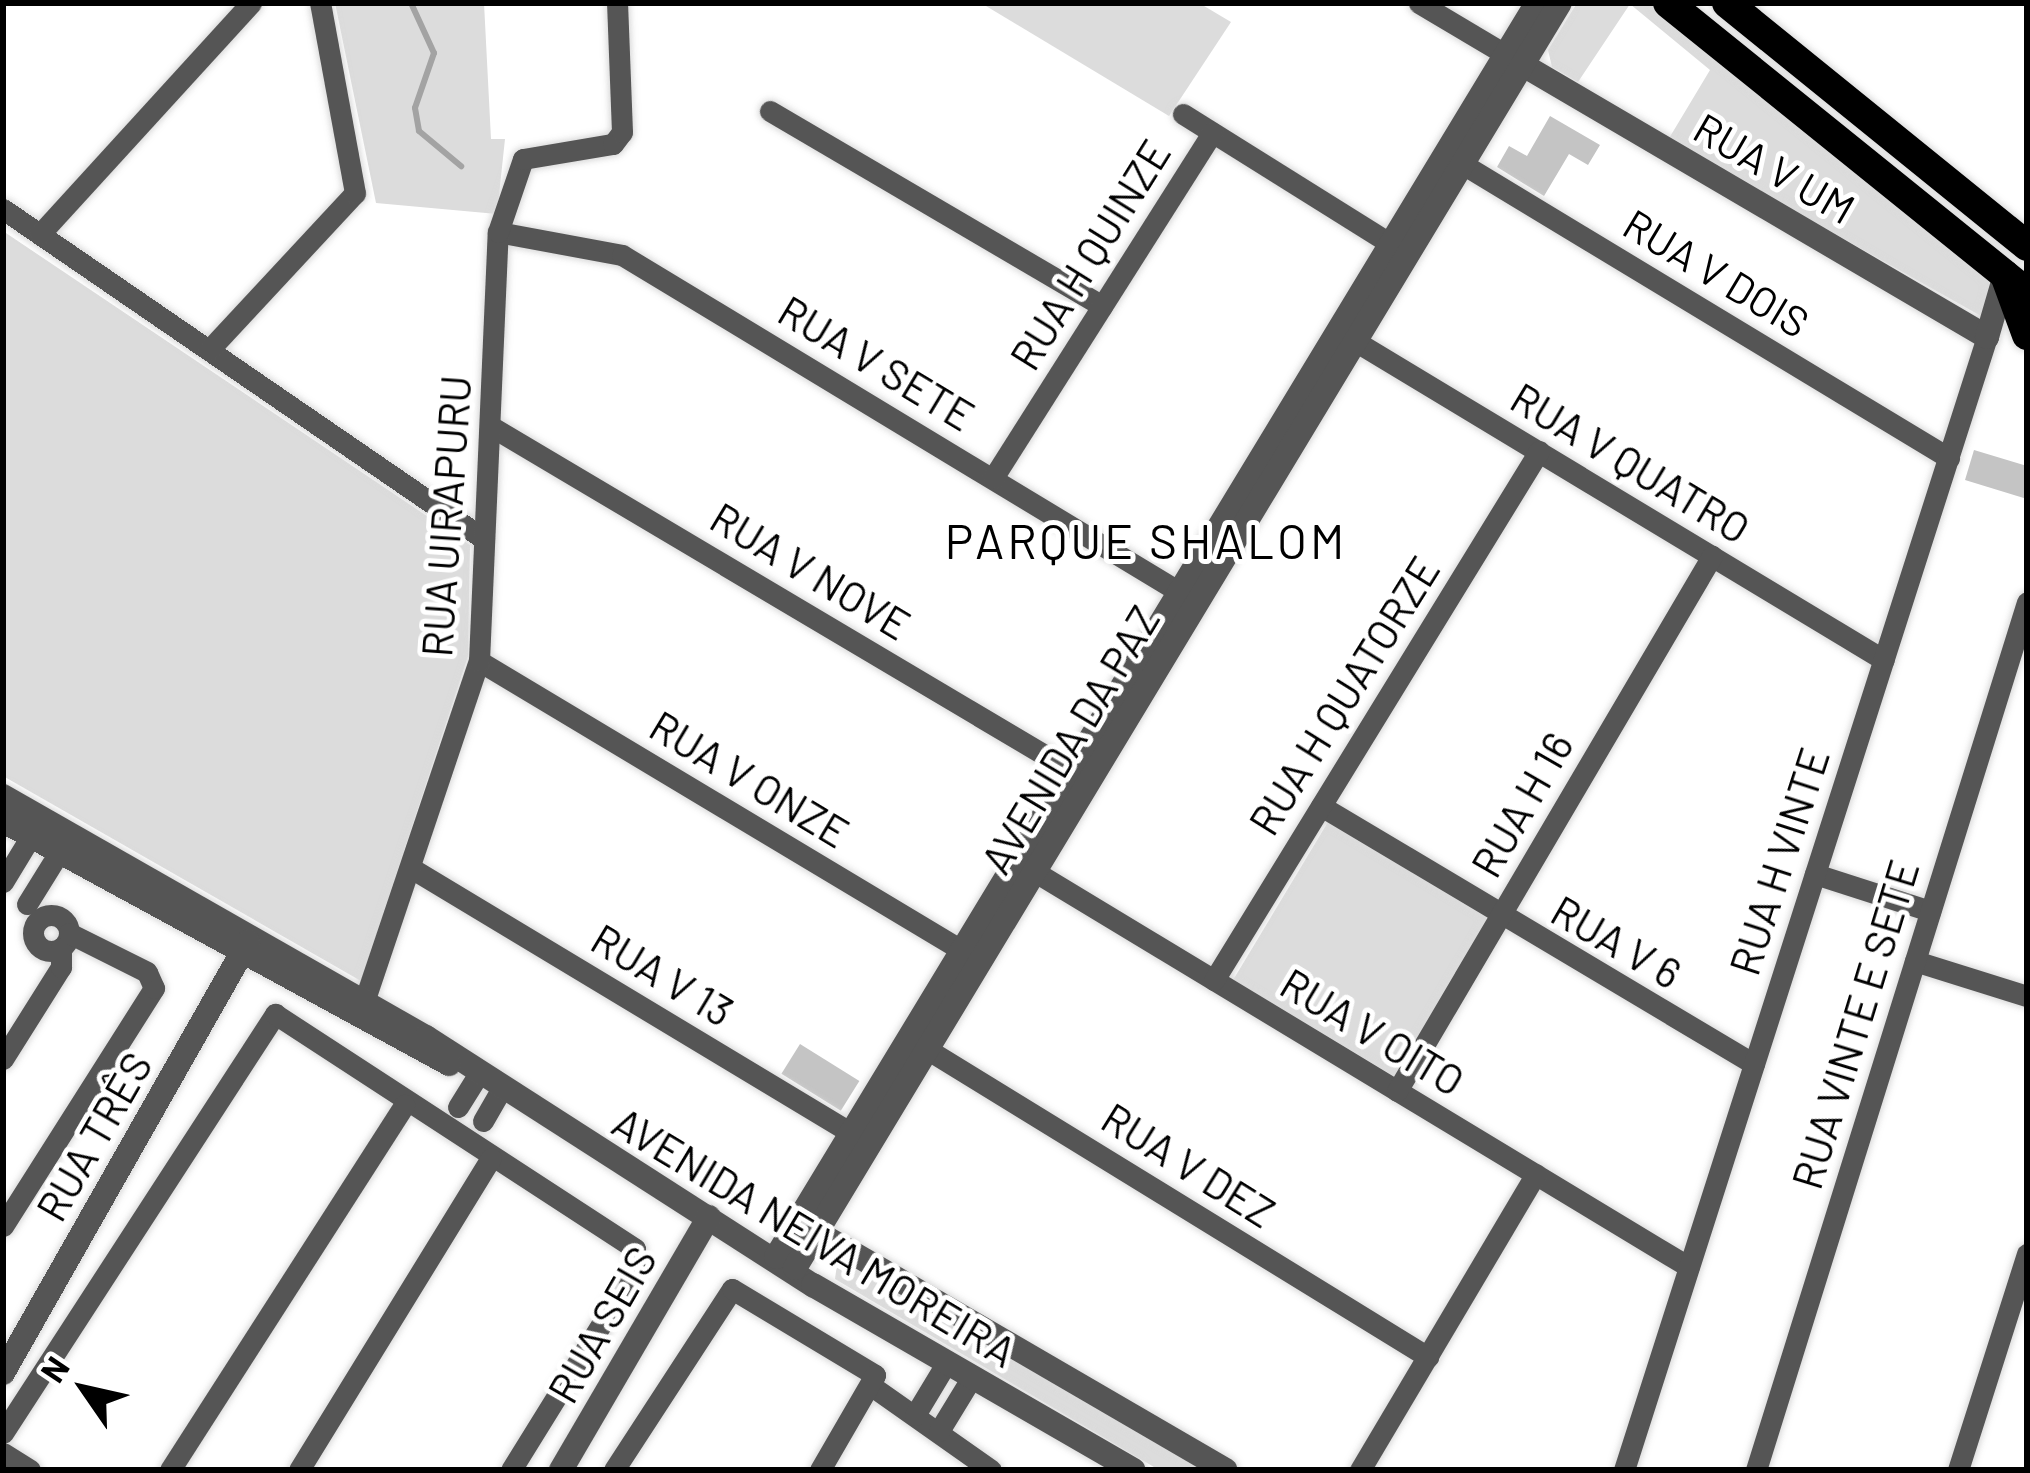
<!DOCTYPE html>
<html>
<head>
<meta charset="utf-8">
<style>
	body { margin:0 }
	#map { position:relative; width:2030px; height:1473px; overflow:hidden; background:#fff; font-family:Barlow,sans-serif }
	div>[style] { position:absolute }
	[style*='--x'] { left:calc(var(--x)*1px); top:calc(var(--y)*1px); width:calc(var(--w)*1px); rotate:calc(var(--a)*1deg) }
	.green>* { inset:0; background:#dcdcdc; transform-origin:0 0 }
	.stream>* { height:6px; margin:-3px; padding:0 3px; transform-origin:3px; border-radius:3px; background:#a3a3a3 }
	.building>* { inset:0; background:#c4c4c4; transform-origin:0 0 }
	.roads { filter:drop-shadow(0 0 3px #dbdbdb) drop-shadow(0 0 3px #dbdbdb) }
	.minor>* { height:21px; margin:-10.5px; padding:0 10.5px; transform-origin:10.5px; border-radius:10.5px; background:#555 }
	.minor>.ring { margin:-10.5px; padding:0; box-sizing:content-box; background:none; border:21px solid #555; border-radius:50% }
	.tertiary>* { height:24px; margin:-12px; padding:0 12px; transform-origin:12px; border-radius:12px; background:#555 }
	.primary>* { height:30px; margin:-15px; padding:0 15px; transform-origin:15px; border-radius:15px; background:#000 }
	span { translate:-50% -50%; white-space:nowrap; text-align:center; line-height:1.15; -webkit-text-stroke:10px #fff; paint-order:stroke }
	.street-label { font-size:42px; color:#000 }
	.quarter-label { font-size:48px; color:#000; letter-spacing:3px }
	.frame { position:absolute; inset:0; border:6px solid #000; pointer-events:none }
	.north { position:absolute; left:24px; top:1329px; width:120px; height:120px; -webkit-text-stroke:9px #fff; paint-order:stroke; rotate:304deg; font-size:33px; font-weight:700; line-height:48px; text-align:center; color:#000 }
	.north::after { content:''; display:block; margin:auto; width:42px; height:54px; background:#000; clip-path:polygon(50% 0,100% 100%,50% 72%,0 100%) }
</style>
</head>
<body>
<div id="map">
	<div class="green">
		<div style="clip-path:polygon(335px 3px,484px 3px,491px 139px,505px 139px,497px 214px,376px 203px)"></div>
		<div style="clip-path:polygon(981px 3px,1199px 3px,1231px 22px,1169px 116px)"></div>
		<div style="clip-path:polygon(1577px 3px,1651px 3px,1990px 282px,1981px 316px,1668px 140px,1710px 70px,1630px 4px,1578px 82px,1552px 67px,1548px 50px)"></div>
		<div style="clip-path:polygon(3px 231px,470px 545px,468px 656px,361px 981px,3px 776px)"></div>
		<div style="left:1328px;top:822px;width:188px;height:184px;rotate:31deg"></div>
		<div style="clip-path:polygon(839px 1250px,1203px 1470px,1159px 1470px,835px 1279px)"></div>
	</div>
	<div class="stream">
		<div style="--x:411;--y:3;--w:55;--a:65.3"></div>
		<div style="--x:434;--y:53;--w:58;--a:109.1"></div>
		<div style="--x:415;--y:108;--w:23;--a:80"></div>
		<div style="--x:419;--y:131;--w:55;--a:39.8"></div>
	</div>
	<div class="building">
		<div style="clip-path:polygon(1550px 116px,1600px 145px,1588px 165px,1569px 154px,1544px 196px,1497px 167px,1509px 146px,1527px 156px)"></div>
		<div style="clip-path:polygon(1974px 450px,2027px 466px,2027px 499px,1965px 480px)"></div>
		<div style="left:800px;top:1044px;width:70px;height:35px;rotate:32deg"></div>
	</div>
	<div class="roads">
		<div class="minor">
			<div style="--x:1419;--y:3;--w:100;--a:30.7"></div>
			<div style="--x:770;--y:111;--w:385;--a:30.4"></div>
			<div style="--x:1183;--y:114;--w:258;--a:32"></div>
			<div style="--x:1451;--y:157;--w:582;--a:31.15"></div>
			<div style="--x:3;--y:209;--w:583;--a:34.45"></div>
			<div style="--x:498;--y:232;--w:126;--a:10.5"></div>
			<div style="--x:622;--y:255;--w:665;--a:31.16"></div>
			<div style="--x:40;--y:234;--w:313;--a:-47.6"></div>
			<div style="--x:1345;--y:335;--w:629;--a:31.09"></div>
			<div style="--x:209;--y:350;--w:214;--a:-47.1"></div>
			<div style="--x:355;--y:193;--w:193;--a:-100.4"></div>
			<div style="--x:492;--y:427;--w:690;--a:30.69"></div>
			<div style="--x:993;--y:478;--w:409;--a:-57.6"></div>
			<div style="--x:479;--y:661;--w:576;--a:30.93"></div>
			<div style="--x:1321;--y:806;--w:504;--a:30.79"></div>
			<div style="--x:1022;--y:864;--w:779;--a:31.14"></div>
			<div style="--x:416;--y:871;--w:522;--a:31.04"></div>
			<div style="--x:1815;--y:874;--w:121;--a:17.8"></div>
			<div style="--x:3;--y:882;--w:66;--a:-58.7"></div>
			<div style="--x:27;--y:904;--w:78;--a:-58.2"></div>
			<div class="ring" style="left:33px;top:915px;width:15px;height:15px"></div>
			<div style="--x:1915;--y:961;--w:117;--a:17.4"></div>
			<div style="--x:1214;--y:980;--w:621;--a:-58.43"></div>
			<div style="--x:364;--y:1002;--w:360;--a:-71.4"></div>
			<div style="--x:479;--y:661;--w:429;--a:-87.5"></div>
			<div style="--x:498;--y:232;--w:77;--a:-71.1"></div>
			<div style="--x:523;--y:159;--w:91;--a:-9.5"></div>
			<div style="--x:613;--y:144;--w:15;--a:-53"></div>
			<div style="--x:622;--y:132;--w:129;--a:-92.2"></div>
			<div style="--x:917;--y:1043;--w:600;--a:31.57"></div>
			<div style="--x:3;--y:1059;--w:109;--a:-57.8"></div>
			<div style="--x:61;--y:967;--w:19;--a:-90"></div>
			<div style="--x:1397;--y:1091;--w:621;--a:-59.51"></div>
			<div style="--x:458;--y:1107;--w:34;--a:-58"></div>
			<div style="--x:483;--y:1121;--w:34;--a:-60"></div>
			<div style="--x:3;--y:1226;--w:282;--a:-57.6"></div>
			<div style="--x:154;--y:988;--w:17;--a:-114"></div>
			<div style="--x:147;--y:972;--w:87;--a:-153.4"></div>
			<div style="--x:873;--y:1387;--w:144;--a:35.1"></div>
			<div style="--x:915;--y:1415;--w:62;--a:-58.9"></div>
			<div style="--x:939;--y:1431;--w:63;--a:-58.6"></div>
			<div style="--x:3;--y:1433;--w:500;--a:-57"></div>
			<div style="--x:275;--y:1014;--w:430;--a:33.1"></div>
			<div style="--x:635;--y:1249;--w:21;--a:90"></div>
			<div style="--x:635;--y:1270;--w:235;--a:121.8"></div>
			<div style="--x:3;--y:1453;--w:32;--a:32"></div>
			<div style="--x:170;--y:1470;--w:434;--a:-57.3"></div>
			<div style="--x:299;--y:1470;--w:366;--a:-58.4"></div>
			<div style="--x:614;--y:1470;--w:216;--a:-56.9"></div>
			<div style="--x:732;--y:1289;--w:167;--a:31"></div>
			<div style="--x:875;--y:1375;--w:110;--a:120.1"></div>
			<div style="--x:1360;--y:1470;--w:344;--a:-59.3"></div>
			<div style="--x:1624;--y:1470;--w:1190;--a:-72.24"></div>
			<div style="--x:1756;--y:1470;--w:909;--a:-72.66"></div>
			<div style="--x:1958;--y:1470;--w:227;--a:-72.3"></div>
		</div>
		<div class="tertiary">
			<div style="--x:1523;--y:65;--w:538;--a:30.38"></div>
			<div style="--x:1987;--y:337;--w:65;--a:-73.8"></div>
			<div style="--x:3;--y:796;--w:487;--a:29.7"></div>
			<div style="--x:426;--y:1037;--w:460;--a:32.7"></div>
			<div style="--x:813;--y:1285;--w:370;--a:30"></div>
			<div style="--x:3;--y:821;--w:508;--a:28.58"></div>
			<div style="--x:808;--y:1227;--w:483;--a:30.2"></div>
			<div style="--x:776;--y:1257;--w:1467;--a:-58.75"></div>
			<div style="--x:795;--y:1268;--w:1478;--a:-58.84"></div>
			<div style="--x:3;--y:1373;--w:496;--a:-60.4"></div>
			<div style="--x:561;--y:1470;--w:293;--a:-59.7"></div>
		</div>
		<div class="primary">
			<div style="--x:1668;--y:3;--w:461;--a:38.9"></div>
			<div style="--x:1727;--y:3;--w:386;--a:39"></div>
			<div style="--x:2005;--y:275;--w:64;--a:69.9"></div>
		</div>
	</div>
	<div class="street-label">
		<span style="left:1775px;top:167px;rotate:30deg">RUA V UM</span>
		<span style="left:1089px;top:254px;rotate:-58deg">RUA H QUINZE</span>
		<span style="left:1717px;top:272px;rotate:31deg">RUA V DOIS</span>
		<span style="left:877px;top:362px;rotate:31deg">RUA V SETE</span>
		<span style="left:1631px;top:462px;rotate:31deg">RUA V QUATRO</span>
		<span style="left:445px;top:516px;rotate:-86deg">RUA UIRAPURU</span>
		<span style="left:811px;top:570px;rotate:31deg">RUA V NOVE</span>
		<span style="left:1343px;top:695px;rotate:-58deg">RUA H QUATORZE</span>
		<span style="left:1069px;top:739px;rotate:-59deg">AVENIDA DA PAZ</span>
		<span style="left:750px;top:778px;rotate:31deg">RUA V ONZE</span>
		<span style="left:1521px;top:804px;rotate:-60deg">RUA H 16</span>
		<span style="left:1778px;top:861px;rotate:-72deg">RUA H VINTE</span>
		<span style="left:1617px;top:941px;rotate:30deg">RUA V 6</span>
		<span style="left:663px;top:974px;rotate:31deg">RUA V 13</span>
		<span style="left:1854px;top:1024px;rotate:-73deg">RUA VINTE E SETE</span>
		<span style="left:1373px;top:1031px;rotate:31deg">RUA V OITO</span>
		<span style="left:93px;top:1136px;rotate:-60deg">RUA TRÊS</span>
		<span style="left:1189px;top:1164px;rotate:32deg">RUA V DEZ</span>
		<span style="left:815px;top:1236px;rotate:31deg">AVENIDA NEIVA MOREIRA</span>
		<span style="left:601px;top:1324px;rotate:-60deg">RUA SEIS</span>
	</div>
	<div class="quarter-label">
		<span style="left:1146px;top:541px">PARQUE SHALOM</span>
	</div>
	<div class="frame"></div>
	<div class="north">N</div>
</div>
</body>
</html>
